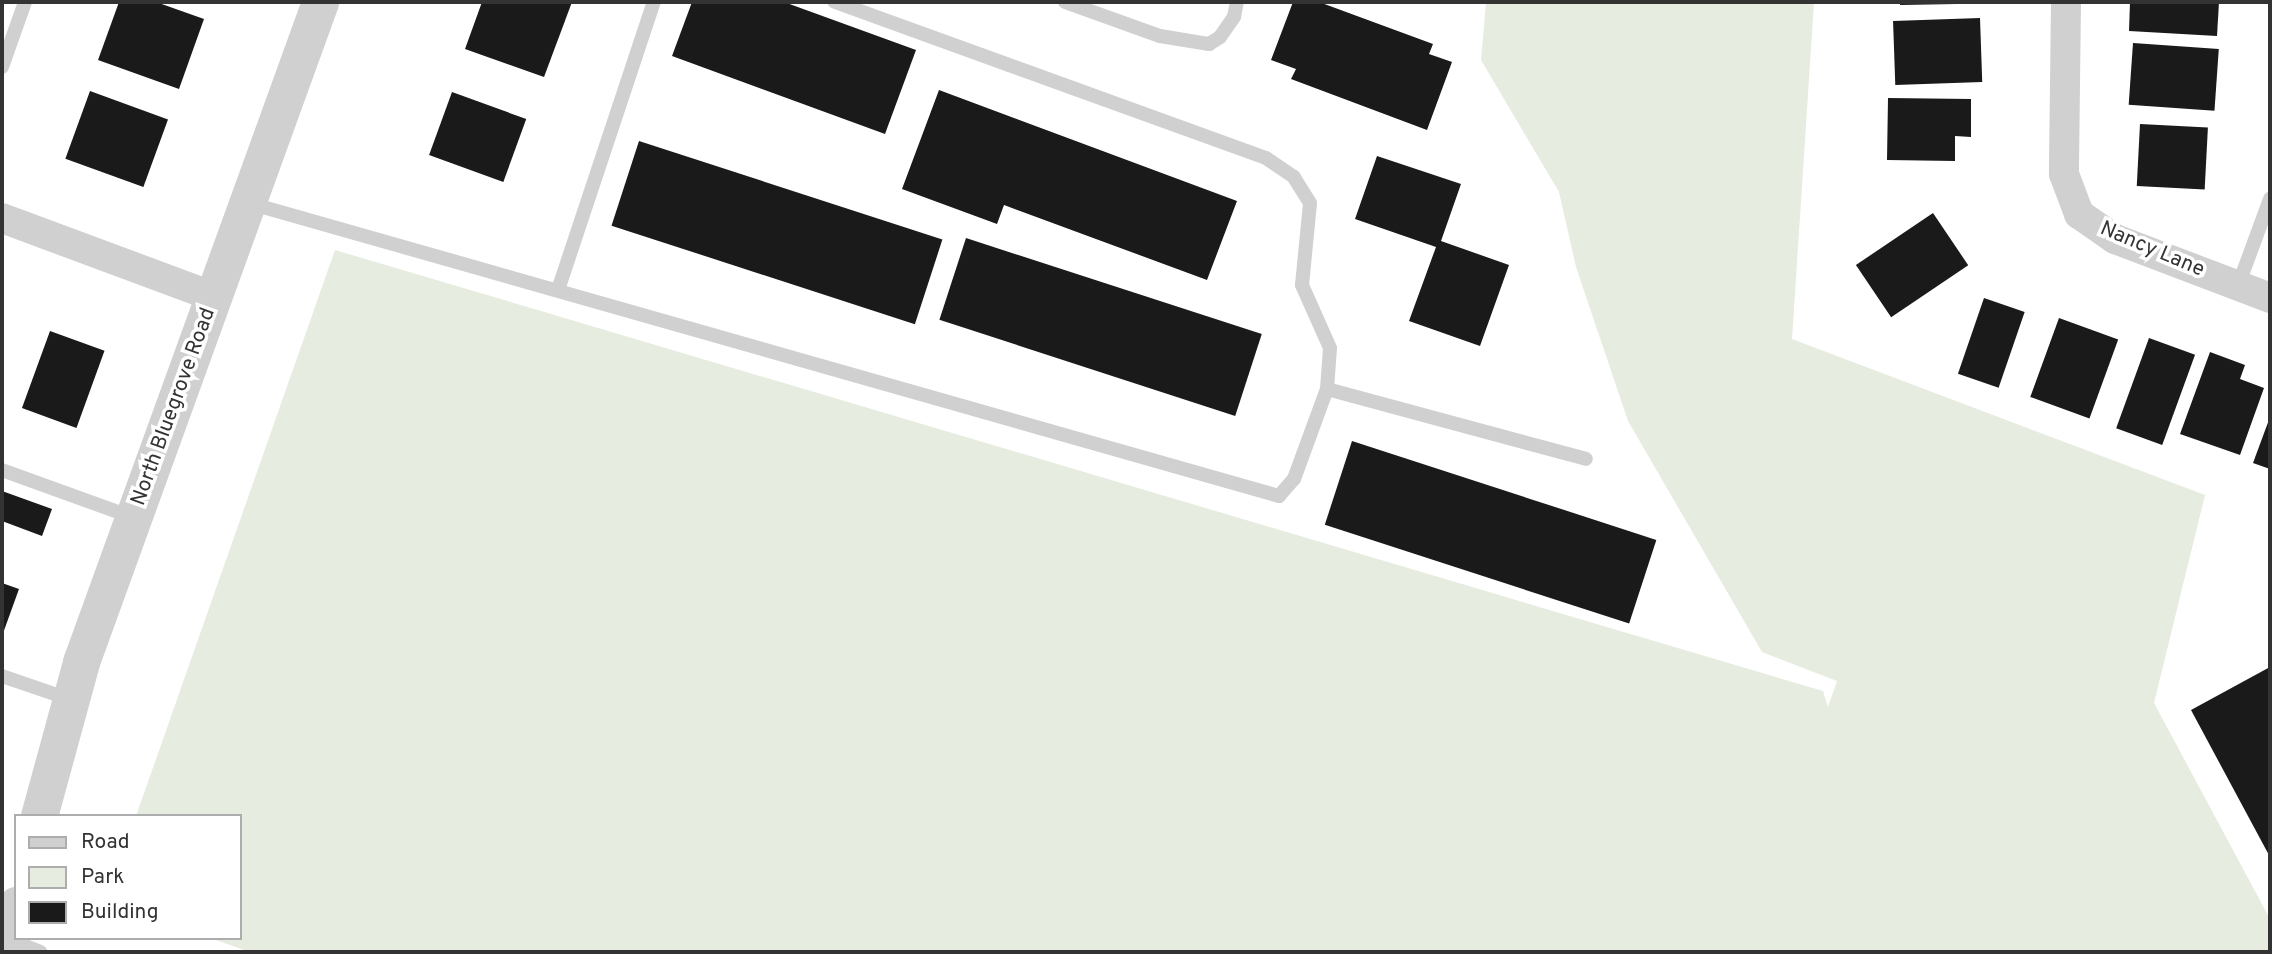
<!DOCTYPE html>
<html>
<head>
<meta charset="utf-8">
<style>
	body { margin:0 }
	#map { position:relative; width:2272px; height:954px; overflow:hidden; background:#fff; font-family:Overpass,sans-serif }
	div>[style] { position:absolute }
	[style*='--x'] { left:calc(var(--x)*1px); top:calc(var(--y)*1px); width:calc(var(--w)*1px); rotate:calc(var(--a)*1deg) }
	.green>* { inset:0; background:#e6ecdf }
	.building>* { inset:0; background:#1a1a1a; transform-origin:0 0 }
	.service>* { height:14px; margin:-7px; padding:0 7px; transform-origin:7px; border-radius:7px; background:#d0d0d0 }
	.minor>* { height:30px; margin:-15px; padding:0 15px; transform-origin:15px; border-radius:15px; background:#d0d0d0 }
	.tertiary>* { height:37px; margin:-18.5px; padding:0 18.5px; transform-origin:18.5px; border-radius:18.5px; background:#d0d0d0 }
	span { translate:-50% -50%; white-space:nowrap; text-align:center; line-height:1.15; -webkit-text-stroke:7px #fff; paint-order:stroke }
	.street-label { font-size:21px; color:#333 }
	.frame { position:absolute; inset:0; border:4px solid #333; pointer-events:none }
	.legend { position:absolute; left:14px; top:814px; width:228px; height:126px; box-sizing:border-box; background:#fff; border:2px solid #adadad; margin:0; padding:9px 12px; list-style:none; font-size:21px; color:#333 }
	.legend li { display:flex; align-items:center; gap:14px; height:35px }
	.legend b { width:35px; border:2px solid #adadad }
</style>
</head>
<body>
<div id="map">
	<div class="green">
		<div style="clip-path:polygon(1486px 2px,1814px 2px,1792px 339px,2205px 495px,2154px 703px,2270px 919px,2270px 952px,250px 952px,210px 938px,240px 938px,240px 816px,136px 816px,335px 250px,1823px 691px,1828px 707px,1837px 681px,1762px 652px,1628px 421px,1576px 267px,1559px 192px,1481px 60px)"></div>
	</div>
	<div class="building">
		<div style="clip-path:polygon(119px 2px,156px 2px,204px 19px,179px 89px,98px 60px)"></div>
		<div style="clip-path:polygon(482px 2px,572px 2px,544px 77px,465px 49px)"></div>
		<div style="clip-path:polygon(692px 2px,784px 2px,916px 50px,885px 134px,672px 56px)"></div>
		<div style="clip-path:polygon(1293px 2px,1319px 2px,1433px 44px,1429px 54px,1452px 62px,1427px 130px,1291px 79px,1296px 69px,1271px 60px)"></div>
		<div style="clip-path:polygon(1900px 2px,1956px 2px,1957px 4px,1900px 5px)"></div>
		<div style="clip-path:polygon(2130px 2px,2219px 2px,2217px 36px,2129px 31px)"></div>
		<div style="left:1980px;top:18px;width:64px;height:87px;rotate:88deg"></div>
		<div style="left:2133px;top:43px;width:86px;height:62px;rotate:4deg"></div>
		<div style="clip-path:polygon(939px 90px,1237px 201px,1207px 280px,1004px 205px,997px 224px,902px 189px)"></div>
		<div style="left:90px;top:91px;width:83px;height:72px;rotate:20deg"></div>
		<div style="left:452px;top:92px;width:79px;height:67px;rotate:20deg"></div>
		<div style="clip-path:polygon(1888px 98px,1971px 99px,1971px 137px,1955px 136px,1955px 161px,1887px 160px)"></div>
		<div style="left:2140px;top:124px;width:68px;height:62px;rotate:3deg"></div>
		<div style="left:639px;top:141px;width:319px;height:89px;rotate:18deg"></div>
		<div style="clip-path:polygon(1377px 156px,1461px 184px,1441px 241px,1509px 265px,1480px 346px,1409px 321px,1436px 247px,1355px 219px)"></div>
		<div style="left:1933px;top:213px;width:63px;height:93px;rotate:56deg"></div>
		<div style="left:966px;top:238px;width:311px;height:86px;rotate:18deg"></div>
		<div style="left:1984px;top:298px;width:43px;height:80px;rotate:19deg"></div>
		<div style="left:2059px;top:318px;width:63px;height:84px;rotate:20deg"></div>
		<div style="left:50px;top:331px;width:58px;height:82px;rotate:20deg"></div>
		<div style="left:2149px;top:338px;width:49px;height:96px;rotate:20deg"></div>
		<div style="clip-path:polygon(2210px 352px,2245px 365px,2240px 379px,2264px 388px,2240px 455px,2180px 434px)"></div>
		<div style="clip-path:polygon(2270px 417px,2270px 469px,2253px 463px)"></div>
		<div style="left:1352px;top:441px;width:320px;height:88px;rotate:18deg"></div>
		<div style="clip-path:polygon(2px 491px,52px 509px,42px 536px,2px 521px)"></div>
		<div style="clip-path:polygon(2px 583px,19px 589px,2px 636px)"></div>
		<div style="clip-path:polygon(2270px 667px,2270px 857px,2191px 710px)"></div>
	</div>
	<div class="service">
		<div style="--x:1065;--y:2;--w:101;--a:19.7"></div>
		<div style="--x:1160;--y:36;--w:50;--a:9.3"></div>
		<div style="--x:1209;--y:44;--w:13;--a:-32"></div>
		<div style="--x:1220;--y:37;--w:24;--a:-55"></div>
		<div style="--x:1234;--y:17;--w:15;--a:-79"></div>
		<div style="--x:2;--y:67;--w:69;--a:-70.5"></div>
		<div style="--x:249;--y:203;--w:1071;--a:15.88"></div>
		<div style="--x:1279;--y:496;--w:23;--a:-49"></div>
		<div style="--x:1294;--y:479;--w:96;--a:-69.9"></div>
		<div style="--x:1327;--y:389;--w:41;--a:-85.8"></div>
		<div style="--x:1330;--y:348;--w:69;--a:-114"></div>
		<div style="--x:1302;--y:285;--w:82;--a:-84.4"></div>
		<div style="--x:1310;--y:203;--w:31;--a:-122"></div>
		<div style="--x:1294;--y:177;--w:34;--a:-146"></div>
		<div style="--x:1266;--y:158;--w:459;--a:-160.1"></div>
		<div style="--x:2238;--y:286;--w:93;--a:-69.8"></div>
		<div style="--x:558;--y:290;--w:304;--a:-71.6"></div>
		<div style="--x:1327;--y:389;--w:268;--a:15.1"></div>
		<div style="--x:2;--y:470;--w:138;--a:19.9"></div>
		<div style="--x:2;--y:676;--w:71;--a:18.9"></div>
		<div style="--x:8;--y:939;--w:35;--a:22"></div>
	</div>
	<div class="minor">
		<div style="--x:2066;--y:2;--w:172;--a:90.7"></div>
		<div style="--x:2064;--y:174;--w:43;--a:69.4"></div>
		<div style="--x:2079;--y:214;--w:44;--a:34.8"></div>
		<div style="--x:2115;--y:239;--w:166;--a:20.8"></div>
		<div style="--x:2;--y:218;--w:226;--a:20.4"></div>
	</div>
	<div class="tertiary">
		<div style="--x:39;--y:816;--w:160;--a:-74.7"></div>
		<div style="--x:81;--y:662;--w:702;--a:-70.09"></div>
		<div style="--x:3;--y:952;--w:49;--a:-74.5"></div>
	</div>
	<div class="street-label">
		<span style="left:2152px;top:250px;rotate:23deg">Nancy Lane</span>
		<span style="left:174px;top:407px;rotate:-70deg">North Bluegrove Road</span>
	</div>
	<div class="frame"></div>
	<ul class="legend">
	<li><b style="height:9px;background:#d0d0d0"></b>Road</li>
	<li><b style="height:19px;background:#e6ecdf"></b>Park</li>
	<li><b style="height:19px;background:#1a1a1a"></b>Building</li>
	</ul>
</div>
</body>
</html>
